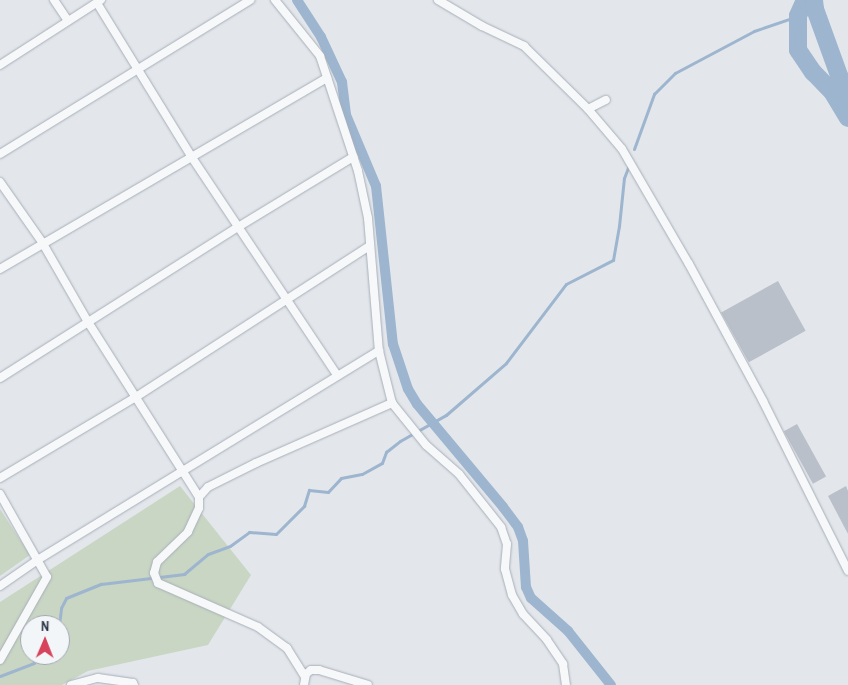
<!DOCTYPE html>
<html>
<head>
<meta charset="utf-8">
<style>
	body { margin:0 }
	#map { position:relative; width:848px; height:685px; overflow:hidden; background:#e3e7ec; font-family:"Archivo Narrow",sans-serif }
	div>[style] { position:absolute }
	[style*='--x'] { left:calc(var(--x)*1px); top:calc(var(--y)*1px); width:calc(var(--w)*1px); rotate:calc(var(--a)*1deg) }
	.green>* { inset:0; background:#c9d6c4 }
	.stream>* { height:3px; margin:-1.5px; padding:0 1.5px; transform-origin:1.5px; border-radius:1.5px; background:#9db5ce }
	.canal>* { height:10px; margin:-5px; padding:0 5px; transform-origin:5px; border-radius:5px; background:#9db5ce }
	.river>* { height:18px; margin:-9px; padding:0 9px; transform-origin:9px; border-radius:9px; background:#9db5ce }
	.building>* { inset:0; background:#bac0ca; transform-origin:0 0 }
	.roads { filter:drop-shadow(0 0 1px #a8aeb7) drop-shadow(0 0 1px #a8aeb7) }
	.minor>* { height:8px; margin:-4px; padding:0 4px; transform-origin:4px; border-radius:4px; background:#f6f8fa }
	span { translate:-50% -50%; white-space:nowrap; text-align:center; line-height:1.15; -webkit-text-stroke:4px #f3f6f9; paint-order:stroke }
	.north { position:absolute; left:20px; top:615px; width:50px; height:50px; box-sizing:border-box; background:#f3f6f9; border:1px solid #a3a8b1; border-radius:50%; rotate:1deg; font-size:14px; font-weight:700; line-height:20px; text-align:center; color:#2a3446 }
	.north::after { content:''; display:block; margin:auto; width:18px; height:22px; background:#d6435b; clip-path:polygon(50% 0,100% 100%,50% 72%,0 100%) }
</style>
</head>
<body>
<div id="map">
	<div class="green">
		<div style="clip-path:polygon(evenodd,180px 486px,251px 575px,208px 645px,88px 671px,62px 685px,0 685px,0 602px,180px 486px,30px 625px,60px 625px,60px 655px,30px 655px,30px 625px)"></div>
		<div style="clip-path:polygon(0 509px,30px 555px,0 576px)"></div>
	</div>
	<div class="stream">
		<div style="--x:634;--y:149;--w:59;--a:-70"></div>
		<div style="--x:654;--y:94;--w:30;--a:-45"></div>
		<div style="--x:675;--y:73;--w:89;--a:-28"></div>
		<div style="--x:754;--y:31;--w:46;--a:-18.8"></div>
		<div style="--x:59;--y:625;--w:17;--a:-83"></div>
		<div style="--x:61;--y:608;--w:11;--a:-63"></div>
		<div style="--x:66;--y:598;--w:38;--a:-22"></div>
		<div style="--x:101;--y:584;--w:84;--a:-6.9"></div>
		<div style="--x:184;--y:574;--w:31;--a:-40"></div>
		<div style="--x:208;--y:554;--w:23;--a:-20"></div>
		<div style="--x:230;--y:546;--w:24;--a:-36"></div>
		<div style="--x:249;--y:532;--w:27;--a:4"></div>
		<div style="--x:276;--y:534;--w:40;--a:-45"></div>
		<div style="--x:304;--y:506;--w:17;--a:-73"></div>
		<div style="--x:309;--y:490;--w:19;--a:6"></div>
		<div style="--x:328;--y:492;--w:19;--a:-47"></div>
		<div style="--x:341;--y:478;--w:21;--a:-11"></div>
		<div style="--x:362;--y:474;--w:23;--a:-29"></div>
		<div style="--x:382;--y:463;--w:12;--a:-70"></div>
		<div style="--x:386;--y:452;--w:18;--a:-38"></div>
		<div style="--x:400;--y:441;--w:53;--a:-29.5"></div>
		<div style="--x:446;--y:415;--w:79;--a:-40.9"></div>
		<div style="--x:506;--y:363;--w:99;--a:-52.8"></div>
		<div style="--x:566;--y:284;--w:53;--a:-27.1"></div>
		<div style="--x:613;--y:260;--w:35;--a:-80"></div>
		<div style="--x:619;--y:226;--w:48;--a:-84.1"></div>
		<div style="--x:624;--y:178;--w:14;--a:-69"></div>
		<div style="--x:0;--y:676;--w:36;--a:-21"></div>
		<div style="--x:34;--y:663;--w:9;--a:-69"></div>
	</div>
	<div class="canal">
		<div style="--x:297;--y:0;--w:44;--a:57"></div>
		<div style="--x:321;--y:37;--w:50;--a:65"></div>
		<div style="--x:342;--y:82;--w:33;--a:83"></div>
		<div style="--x:346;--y:115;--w:77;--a:67.1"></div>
		<div style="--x:376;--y:186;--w:159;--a:83.9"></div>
		<div style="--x:393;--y:344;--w:47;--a:71.6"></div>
		<div style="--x:408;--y:389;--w:17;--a:59"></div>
		<div style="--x:417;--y:404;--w:134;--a:50.1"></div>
		<div style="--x:503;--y:507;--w:25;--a:53"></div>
		<div style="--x:518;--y:527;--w:15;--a:70"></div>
		<div style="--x:523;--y:541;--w:46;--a:86.3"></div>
		<div style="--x:526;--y:587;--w:12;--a:66"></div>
		<div style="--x:531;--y:598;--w:50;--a:41.7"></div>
		<div style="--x:568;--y:631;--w:69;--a:51.5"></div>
	</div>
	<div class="river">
		<div style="--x:805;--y:0;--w:17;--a:114"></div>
		<div style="--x:798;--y:16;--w:34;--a:90"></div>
		<div style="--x:798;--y:50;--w:27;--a:56"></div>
		<div style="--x:813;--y:72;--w:29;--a:46"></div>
		<div style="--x:833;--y:93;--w:29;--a:59"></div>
		<div style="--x:814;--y:0;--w:9;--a:84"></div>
		<div style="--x:815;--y:9;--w:73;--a:70.1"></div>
		<div style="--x:840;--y:78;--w:29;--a:76"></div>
	</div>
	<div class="building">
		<div style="left:778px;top:281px;width:57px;height:65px;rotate:61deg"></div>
		<div style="left:797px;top:424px;width:60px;height:15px;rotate:61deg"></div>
		<div style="clip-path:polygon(846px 486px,848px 491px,848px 534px,828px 496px)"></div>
	</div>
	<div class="roads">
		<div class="minor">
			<div style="--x:54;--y:0;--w:25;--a:56"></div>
			<div style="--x:275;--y:0;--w:72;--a:51.2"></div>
			<div style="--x:320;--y:56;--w:121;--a:71.7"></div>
			<div style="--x:358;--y:171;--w:48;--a:78"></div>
			<div style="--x:368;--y:218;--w:133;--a:85.3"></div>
			<div style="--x:379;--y:351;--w:54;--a:76"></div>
			<div style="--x:392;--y:403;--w:54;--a:51"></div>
			<div style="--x:426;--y:445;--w:44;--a:41.3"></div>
			<div style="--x:459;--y:474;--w:68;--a:51.6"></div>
			<div style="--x:501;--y:527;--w:18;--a:71"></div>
			<div style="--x:507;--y:544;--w:25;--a:95"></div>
			<div style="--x:505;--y:569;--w:27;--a:75"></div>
			<div style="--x:512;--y:595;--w:22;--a:60"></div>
			<div style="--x:523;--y:614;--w:35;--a:47"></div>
			<div style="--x:547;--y:640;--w:29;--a:56"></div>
			<div style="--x:563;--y:664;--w:21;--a:82"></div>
			<div style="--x:438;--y:0;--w:51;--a:30.6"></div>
			<div style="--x:482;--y:26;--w:47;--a:25.5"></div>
			<div style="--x:524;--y:46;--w:90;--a:44.5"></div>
			<div style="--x:588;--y:109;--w:52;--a:49.6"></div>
			<div style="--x:622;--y:149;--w:133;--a:59.8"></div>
			<div style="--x:689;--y:264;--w:156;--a:61.6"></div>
			<div style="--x:763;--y:401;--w:190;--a:63.4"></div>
			<div style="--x:97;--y:3;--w:180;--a:58.4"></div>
			<div style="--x:191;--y:156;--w:263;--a:56.3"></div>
			<div style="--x:0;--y:65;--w:120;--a:-32.8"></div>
			<div style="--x:588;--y:109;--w:20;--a:-27"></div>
			<div style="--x:0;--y:154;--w:294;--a:-31.6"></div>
			<div style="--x:0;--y:182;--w:73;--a:55"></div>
			<div style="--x:42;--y:242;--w:92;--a:60.1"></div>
			<div style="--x:88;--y:322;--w:207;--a:57.6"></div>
			<div style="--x:199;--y:497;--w:13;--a:-48"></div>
			<div style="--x:208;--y:487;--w:54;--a:-26.6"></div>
			<div style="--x:256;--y:463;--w:149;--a:-23.8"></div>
			<div style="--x:0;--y:269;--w:379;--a:-30.3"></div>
			<div style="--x:0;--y:378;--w:282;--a:-32.4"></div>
			<div style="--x:238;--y:227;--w:135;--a:-31.3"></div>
			<div style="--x:0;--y:478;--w:158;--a:-30.8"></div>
			<div style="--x:136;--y:397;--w:278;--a:-32.9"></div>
			<div style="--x:0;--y:494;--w:95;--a:60.5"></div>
			<div style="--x:47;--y:577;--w:95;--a:119.5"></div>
			<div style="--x:199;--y:497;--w:11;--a:90"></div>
			<div style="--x:199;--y:508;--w:26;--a:115"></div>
			<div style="--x:188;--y:532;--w:43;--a:135.9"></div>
			<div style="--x:157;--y:562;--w:11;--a:105"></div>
			<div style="--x:154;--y:573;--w:11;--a:68"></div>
			<div style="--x:158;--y:583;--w:109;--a:23.7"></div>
			<div style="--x:258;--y:627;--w:36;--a:36"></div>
			<div style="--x:287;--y:648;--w:34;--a:58"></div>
			<div style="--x:0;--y:586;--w:47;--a:-34.7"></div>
			<div style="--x:39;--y:559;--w:399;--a:-31.5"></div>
			<div style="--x:71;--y:685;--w:28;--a:-15"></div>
			<div style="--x:98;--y:678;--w:35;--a:8"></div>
			<div style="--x:133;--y:683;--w:2;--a:63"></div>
			<div style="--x:304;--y:685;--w:11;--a:-80"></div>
			<div style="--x:306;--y:674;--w:6;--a:-39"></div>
			<div style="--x:311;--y:670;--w:8;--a:0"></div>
			<div style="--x:319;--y:670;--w:51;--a:17"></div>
		</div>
	</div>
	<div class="north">N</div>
</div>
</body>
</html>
